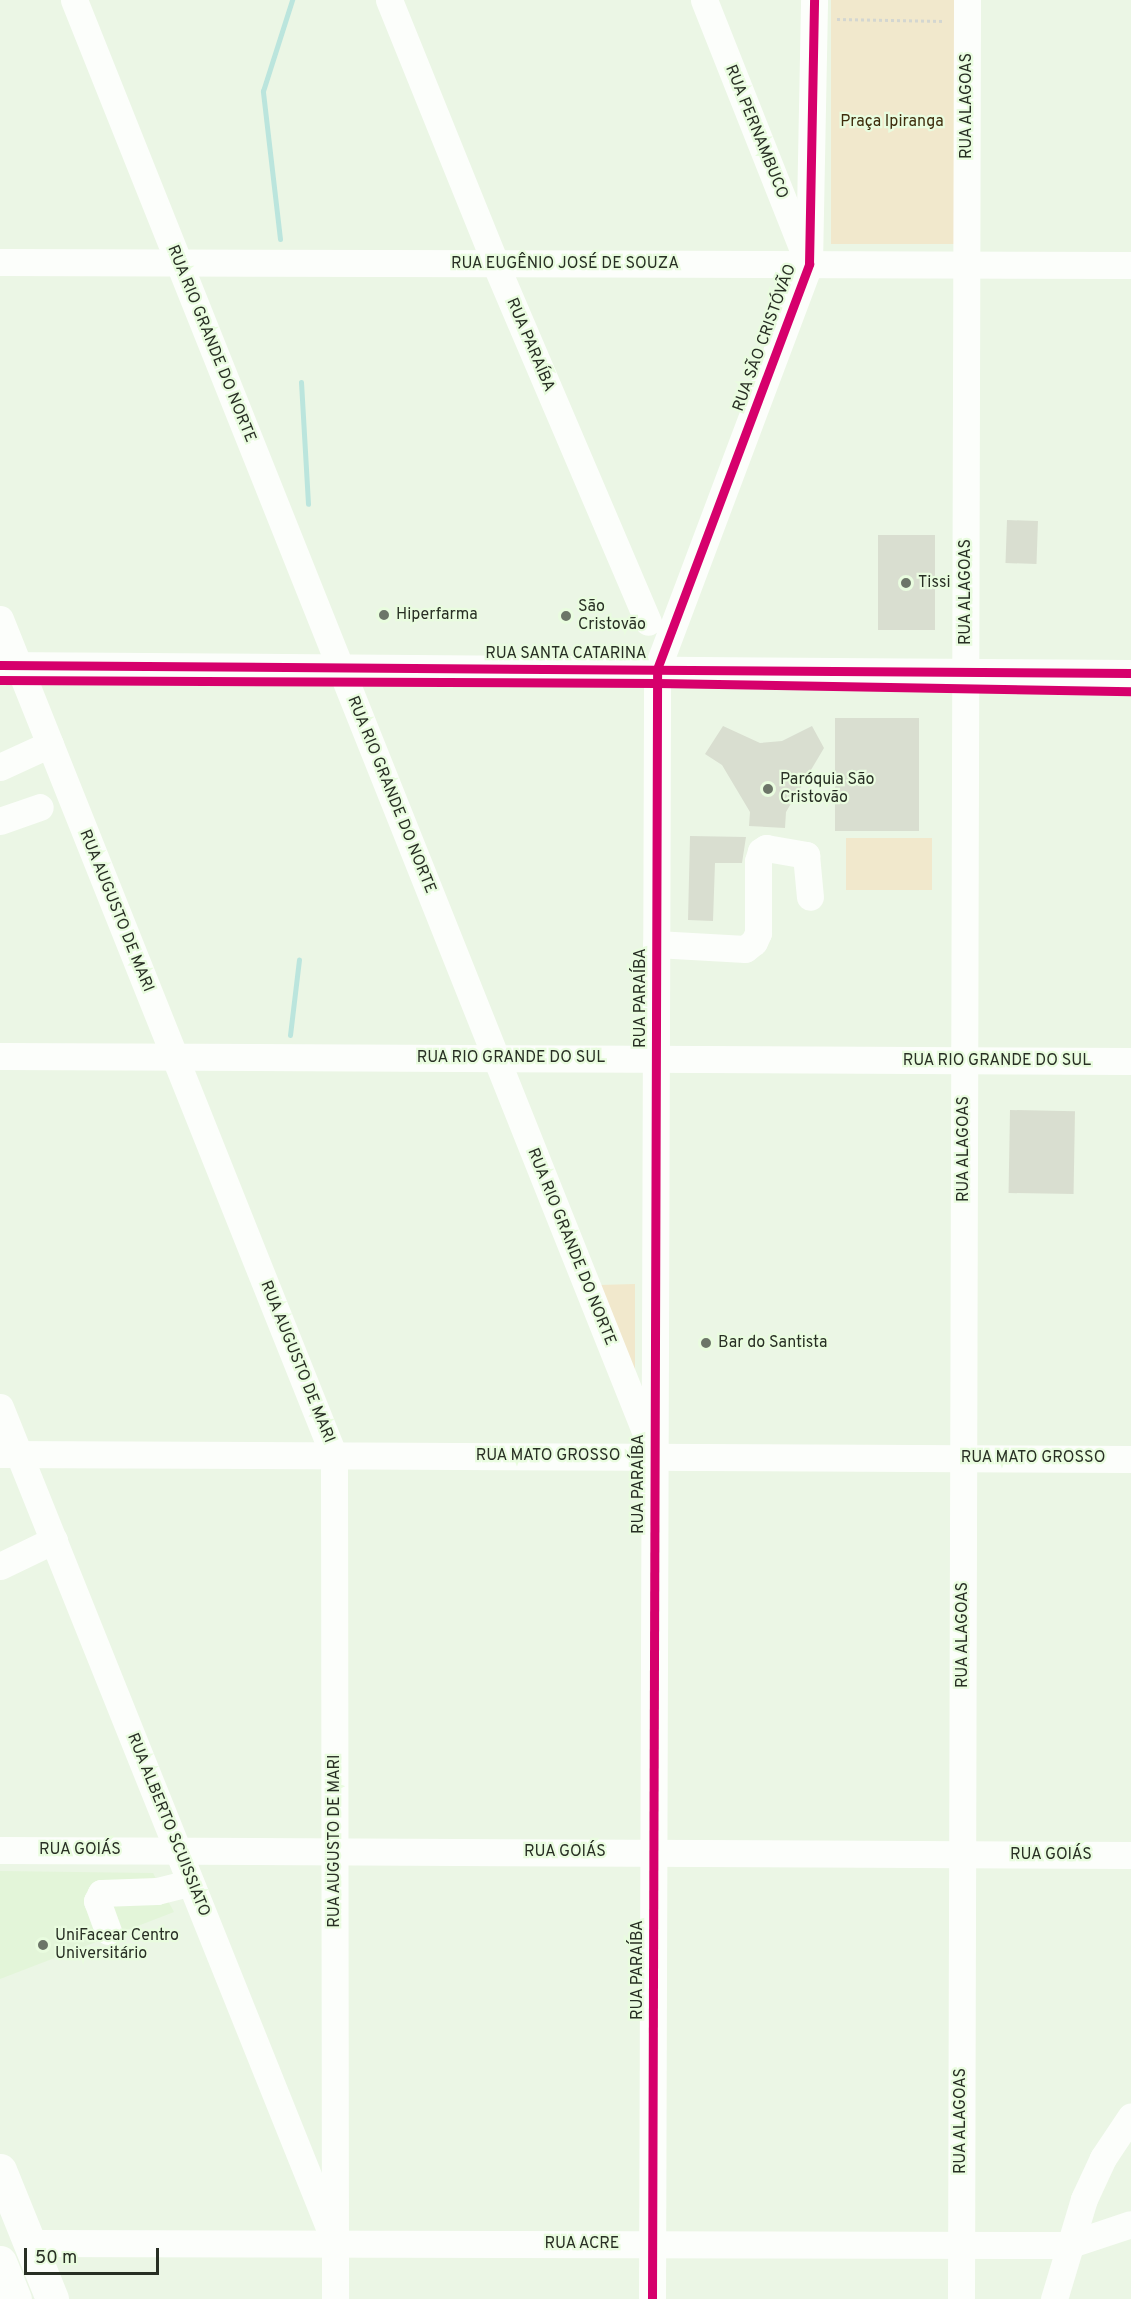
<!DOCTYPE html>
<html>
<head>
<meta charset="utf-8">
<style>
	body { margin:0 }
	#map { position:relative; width:1131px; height:2299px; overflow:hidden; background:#ebf6e5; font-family:Overpass,sans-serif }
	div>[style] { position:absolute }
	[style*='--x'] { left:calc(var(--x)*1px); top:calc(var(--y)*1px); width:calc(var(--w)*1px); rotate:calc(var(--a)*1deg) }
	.built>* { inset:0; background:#e3f5d9 }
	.green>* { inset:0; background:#f1e8cc; transform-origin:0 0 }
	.stream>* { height:5px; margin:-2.5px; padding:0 2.5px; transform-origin:2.5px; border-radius:2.5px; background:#bbe5dd }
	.building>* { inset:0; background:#d9ded0; transform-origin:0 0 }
	.path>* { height:3px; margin-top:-1.5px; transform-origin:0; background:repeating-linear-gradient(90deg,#d3d6d1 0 3px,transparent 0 6px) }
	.minor>* { height:27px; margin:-13.5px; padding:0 13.5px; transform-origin:13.5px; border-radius:13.5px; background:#fcfefb }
	.major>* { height:33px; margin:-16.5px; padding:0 16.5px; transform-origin:16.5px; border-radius:16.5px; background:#fcfefb }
	.cycleway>* { height:9px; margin:-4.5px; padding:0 4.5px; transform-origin:4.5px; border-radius:4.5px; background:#d6006c }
	.dots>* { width:16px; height:16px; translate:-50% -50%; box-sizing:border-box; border:3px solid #e9fcdf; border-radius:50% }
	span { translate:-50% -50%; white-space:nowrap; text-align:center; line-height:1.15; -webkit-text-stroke:4.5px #e9fcdf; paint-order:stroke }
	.street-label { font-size:16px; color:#282f24 }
	.park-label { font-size:16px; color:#3e2c0c }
	.poi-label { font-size:16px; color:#282f24 }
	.left { translate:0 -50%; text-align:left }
	.scale { position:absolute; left:24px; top:2248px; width:135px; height:27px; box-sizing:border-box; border:3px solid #282f24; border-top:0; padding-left:8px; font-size:18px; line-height:21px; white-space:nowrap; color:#282f24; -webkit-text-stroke:4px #e9fcdf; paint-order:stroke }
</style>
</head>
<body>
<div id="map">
	<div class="built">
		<div style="clip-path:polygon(0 1871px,153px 1873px,174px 1912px,0 1979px)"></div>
	</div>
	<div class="green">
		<div style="left:831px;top:0;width:124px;height:244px"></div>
		<div style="left:846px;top:838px;width:86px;height:52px"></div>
		<div style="clip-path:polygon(635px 1284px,635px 1373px,599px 1285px)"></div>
	</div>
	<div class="stream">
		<div style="--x:280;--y:239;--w:149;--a:-96.6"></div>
		<div style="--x:263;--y:91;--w:96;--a:-72.3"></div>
		<div style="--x:301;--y:382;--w:122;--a:86.7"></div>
		<div style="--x:290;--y:1035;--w:76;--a:-83.2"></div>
	</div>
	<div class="building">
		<div style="left:1007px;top:520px;width:31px;height:43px;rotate:2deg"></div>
		<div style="left:878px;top:535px;width:57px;height:95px"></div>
		<div style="left:835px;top:718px;width:84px;height:113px"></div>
		<div style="clip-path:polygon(723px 726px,760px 743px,782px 741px,812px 726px,824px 748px,786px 812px,785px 828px,749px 826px,750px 812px,722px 765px,705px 754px)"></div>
		<div style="clip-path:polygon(690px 836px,746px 837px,742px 863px,715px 863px,713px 921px,688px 920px)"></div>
		<div style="left:1010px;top:1110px;width:65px;height:83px;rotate:1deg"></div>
	</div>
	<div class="path">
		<div style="--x:837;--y:19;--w:107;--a:1.1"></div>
	</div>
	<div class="minor">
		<div style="--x:74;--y:0;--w:1555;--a:68.25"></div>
		<div style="--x:389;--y:0;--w:284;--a:68"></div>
		<div style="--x:495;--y:263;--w:390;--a:66.9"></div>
		<div style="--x:704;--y:0;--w:272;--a:68.4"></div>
		<div style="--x:0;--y:262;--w:1131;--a:0.15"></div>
		<div style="--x:0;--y:619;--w:901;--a:68.25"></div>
		<div style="--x:334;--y:1456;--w:843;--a:89.93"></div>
		<div style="--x:1;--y:665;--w:1130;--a:0.41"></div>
		<div style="--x:0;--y:767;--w:55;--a:-24.7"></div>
		<div style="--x:0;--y:821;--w:42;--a:-19.3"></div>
		<div style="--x:656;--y:944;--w:89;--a:3.2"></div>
		<div style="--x:745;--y:949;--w:11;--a:-38"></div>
		<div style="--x:754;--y:942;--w:10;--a:-66"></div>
		<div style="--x:758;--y:933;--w:72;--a:-90"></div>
		<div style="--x:758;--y:861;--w:10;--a:-73"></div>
		<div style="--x:761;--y:851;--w:6;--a:-31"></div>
		<div style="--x:766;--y:848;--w:41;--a:9.9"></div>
		<div style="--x:806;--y:855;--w:42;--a:84.6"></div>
		<div style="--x:0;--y:1056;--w:1131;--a:0.25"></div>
		<div style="--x:0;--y:1407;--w:887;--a:68.15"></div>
		<div style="--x:0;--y:1454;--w:1131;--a:0.25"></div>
		<div style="--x:0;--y:1566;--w:60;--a:-25.7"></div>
		<div style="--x:0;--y:1850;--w:1131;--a:0.25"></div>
		<div style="--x:108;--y:1931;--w:32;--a:-110"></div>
		<div style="--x:97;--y:1901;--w:9;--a:-63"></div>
		<div style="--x:101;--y:1893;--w:56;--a:-2"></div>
		<div style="--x:157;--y:1891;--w:34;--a:-14"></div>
		<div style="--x:29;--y:2243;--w:1039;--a:0.11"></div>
		<div style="--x:1068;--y:2245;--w:66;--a:-18.4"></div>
		<div style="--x:652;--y:2299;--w:1630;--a:-89.82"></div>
		<div style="--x:657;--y:669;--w:433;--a:-69.4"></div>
		<div style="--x:809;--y:264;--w:264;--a:-88.9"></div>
		<div style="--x:961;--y:2299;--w:2299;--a:-89.85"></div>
		<div style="--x:1054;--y:2299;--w:104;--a:-73.3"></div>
		<div style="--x:1084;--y:2199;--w:45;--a:-65.1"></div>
		<div style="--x:1103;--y:2158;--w:50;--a:-56.3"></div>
	</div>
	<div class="major">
		<div style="--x:0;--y:2170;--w:139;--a:68"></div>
		<div style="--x:0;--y:2262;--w:40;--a:68"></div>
	</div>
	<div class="cycleway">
		<div style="--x:0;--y:665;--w:1131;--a:0.41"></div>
		<div style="--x:0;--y:680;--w:657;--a:0.26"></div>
		<div style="--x:657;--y:683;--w:474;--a:1"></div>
		<div style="--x:652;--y:2299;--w:1630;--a:-89.82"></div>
		<div style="--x:657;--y:669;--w:433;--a:-69.4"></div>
		<div style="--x:809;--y:264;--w:264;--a:-88.9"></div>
	</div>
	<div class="dots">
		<div style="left:906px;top:583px;background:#6c7568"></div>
		<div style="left:384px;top:615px;background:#6c7568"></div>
		<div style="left:566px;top:616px;background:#6c7568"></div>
		<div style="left:768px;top:789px;background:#6c7568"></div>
		<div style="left:706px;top:1343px;background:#6c7568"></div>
		<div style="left:43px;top:1945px;background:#6c7568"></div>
	</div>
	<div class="street-label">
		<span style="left:967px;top:106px;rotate:-90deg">RUA ALAGOAS</span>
		<span style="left:756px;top:132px;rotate:68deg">RUA PERNAMBUCO</span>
		<span style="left:565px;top:264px">RUA EUGÊNIO JOSÉ DE SOUZA</span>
		<span style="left:765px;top:338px;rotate:-70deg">RUA SÃO CRISTÓVÃO</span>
		<span style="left:211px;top:344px;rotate:68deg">RUA RIO GRANDE DO NORTE</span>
		<span style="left:530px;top:345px;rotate:67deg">RUA PARAÍBA</span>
		<span style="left:966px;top:592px;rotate:-90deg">RUA ALAGOAS</span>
		<span style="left:566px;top:654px">RUA SANTA CATARINA</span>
		<span style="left:391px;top:795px;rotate:68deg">RUA RIO GRANDE DO NORTE</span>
		<span style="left:116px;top:911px;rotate:68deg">RUA AUGUSTO DE MARI</span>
		<span style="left:641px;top:998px;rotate:-90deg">RUA PARAÍBA</span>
		<span style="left:511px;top:1058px">RUA RIO GRANDE DO SUL</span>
		<span style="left:997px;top:1061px">RUA RIO GRANDE DO SUL</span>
		<span style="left:964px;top:1149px;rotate:-90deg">RUA ALAGOAS</span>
		<span style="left:571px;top:1247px;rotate:68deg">RUA RIO GRANDE DO NORTE</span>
		<span style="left:297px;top:1362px;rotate:68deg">RUA AUGUSTO DE MARI</span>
		<span style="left:548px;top:1456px">RUA MATO GROSSO</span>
		<span style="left:1033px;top:1458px">RUA MATO GROSSO</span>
		<span style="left:639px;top:1484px;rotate:-90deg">RUA PARAÍBA</span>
		<span style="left:963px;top:1635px;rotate:-90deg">RUA ALAGOAS</span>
		<span style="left:168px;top:1825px;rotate:68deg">RUA ALBERTO SCUISSIATO</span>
		<span style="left:335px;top:1841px;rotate:-90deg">RUA AUGUSTO DE MARI</span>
		<span style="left:80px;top:1850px">RUA GOIÁS</span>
		<span style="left:565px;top:1852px">RUA GOIÁS</span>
		<span style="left:1051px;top:1855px">RUA GOIÁS</span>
		<span style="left:638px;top:1970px;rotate:-90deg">RUA PARAÍBA</span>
		<span style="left:961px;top:2121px;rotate:-90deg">RUA ALAGOAS</span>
		<span style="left:582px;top:2244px">RUA ACRE</span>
	</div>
	<div class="park-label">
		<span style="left:892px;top:122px">Praça Ipiranga</span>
	</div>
	<div class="poi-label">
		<span class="left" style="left:918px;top:583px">Tissi</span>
		<span class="left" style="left:578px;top:616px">São<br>Cristovão</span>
		<span class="left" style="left:396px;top:615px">Hiperfarma</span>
		<span class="left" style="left:780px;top:789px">Paróquia São<br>Cristovão</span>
		<span class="left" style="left:718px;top:1343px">Bar do Santista</span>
		<span class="left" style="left:55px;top:1945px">UniFacear Centro<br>Universitário</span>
	</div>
	<div class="scale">50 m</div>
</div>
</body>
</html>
